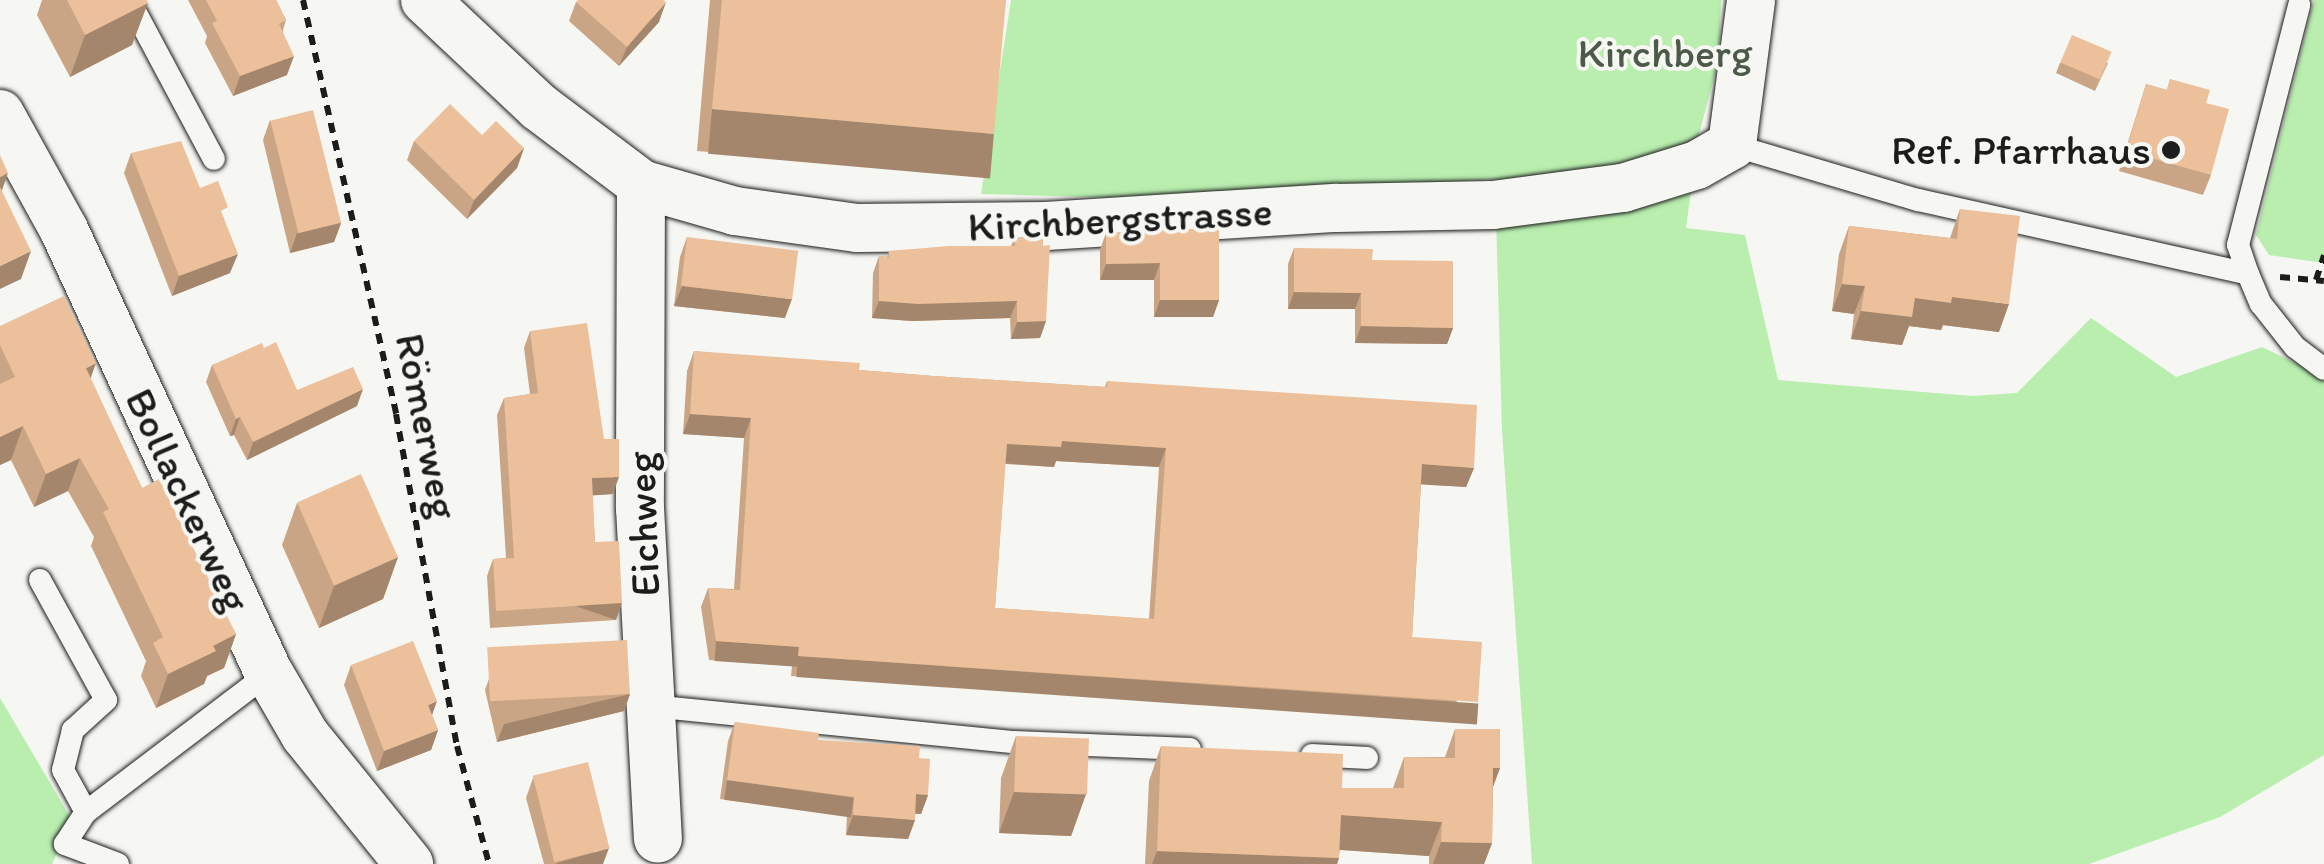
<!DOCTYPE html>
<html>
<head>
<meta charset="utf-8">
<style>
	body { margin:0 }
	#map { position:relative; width:2324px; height:864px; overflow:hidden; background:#f6f6f2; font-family:Itim,sans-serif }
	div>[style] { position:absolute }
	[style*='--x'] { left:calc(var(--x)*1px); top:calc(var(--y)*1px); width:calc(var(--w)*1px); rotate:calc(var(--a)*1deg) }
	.green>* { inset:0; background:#b9eeaf }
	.path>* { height:6px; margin-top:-3px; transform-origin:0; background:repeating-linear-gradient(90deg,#1c1c1c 0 10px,transparent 0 18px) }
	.roads { filter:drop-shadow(0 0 2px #1c1c1c) drop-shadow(0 0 2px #1c1c1c) }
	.service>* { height:22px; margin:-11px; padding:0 11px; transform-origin:11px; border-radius:11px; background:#f6f6f2 }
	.minor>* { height:48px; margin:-24px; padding:0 24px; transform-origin:24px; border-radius:24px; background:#f6f6f2 }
	.wall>* { inset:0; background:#caa585 }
	.shaded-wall>* { inset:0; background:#a4866c; transform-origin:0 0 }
	.building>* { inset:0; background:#ebc09b; transform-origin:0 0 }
	.dots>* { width:28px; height:28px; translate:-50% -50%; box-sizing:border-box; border:5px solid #f6f6f2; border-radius:50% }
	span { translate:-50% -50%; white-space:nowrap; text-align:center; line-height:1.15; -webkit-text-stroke:8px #f6f6f2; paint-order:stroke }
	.park-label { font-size:42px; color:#4b5b48 }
	.poi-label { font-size:42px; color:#1c1c1c }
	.right { translate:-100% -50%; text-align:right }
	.street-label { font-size:42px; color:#1c1c1c }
</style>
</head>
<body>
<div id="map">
	<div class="green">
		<div style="clip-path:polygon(1011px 0,1721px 0,1719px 59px,1698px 138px,1686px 228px,1745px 235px,1778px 380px,1972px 396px,2017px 393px,2091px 318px,2176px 377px,2262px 347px,2324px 377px,2324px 755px,2220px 817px,2089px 864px,1532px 864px,1502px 431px,1495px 179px,1172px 199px,981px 194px)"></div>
		<div style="clip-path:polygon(2314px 0,2324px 0,2324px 263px,2269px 255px,2256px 235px)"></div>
		<div style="clip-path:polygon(0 698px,72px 820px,52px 864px,0 864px)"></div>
	</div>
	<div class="path">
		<div style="--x:303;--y:0;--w:424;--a:77.3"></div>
		<div style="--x:396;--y:414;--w:338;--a:79.6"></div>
		<div style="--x:457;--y:746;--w:122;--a:74.8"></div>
		<div style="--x:2280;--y:277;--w:44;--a:5.2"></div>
		<div style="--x:2316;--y:280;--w:26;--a:-72"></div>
	</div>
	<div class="roads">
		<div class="service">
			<div style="--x:129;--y:0;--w:180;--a:61.9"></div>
			<div style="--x:1732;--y:145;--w:194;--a:16.5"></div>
			<div style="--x:1918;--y:200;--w:338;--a:12.6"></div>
			<div style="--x:2248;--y:274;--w:33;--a:67"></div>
			<div style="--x:2261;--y:304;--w:55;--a:51.7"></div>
			<div style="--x:2295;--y:347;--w:36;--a:37"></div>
			<div style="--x:2248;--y:274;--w:31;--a:-109"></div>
			<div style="--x:2238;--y:245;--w:248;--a:-75.7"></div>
			<div style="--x:40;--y:580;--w:137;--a:61.2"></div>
			<div style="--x:106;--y:700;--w:45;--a:137.7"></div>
			<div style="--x:73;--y:730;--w:41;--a:104"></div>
			<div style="--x:63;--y:770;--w:48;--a:61.3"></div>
			<div style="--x:651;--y:706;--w:365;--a:5.7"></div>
			<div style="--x:1014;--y:742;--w:176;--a:2.3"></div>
			<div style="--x:1312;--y:755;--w:55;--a:3.1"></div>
			<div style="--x:118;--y:864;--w:57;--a:-159.3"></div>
			<div style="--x:65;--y:844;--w:38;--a:-57"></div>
			<div style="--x:86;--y:812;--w:230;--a:-37.2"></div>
		</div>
		<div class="minor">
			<div style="--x:425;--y:0;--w:156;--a:43.2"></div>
			<div style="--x:539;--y:107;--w:128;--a:37"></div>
			<div style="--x:641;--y:184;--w:98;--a:16"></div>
			<div style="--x:735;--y:211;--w:123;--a:7.9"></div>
			<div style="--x:857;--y:228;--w:189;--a:-0.6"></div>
			<div style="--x:1046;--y:226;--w:291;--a:-3.6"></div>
			<div style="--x:1336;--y:208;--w:157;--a:-1.1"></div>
			<div style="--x:1493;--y:205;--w:131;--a:-7.5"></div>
			<div style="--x:1623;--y:188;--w:77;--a:-17.3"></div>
			<div style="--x:1697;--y:165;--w:40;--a:-29.7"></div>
			<div style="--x:1732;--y:145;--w:146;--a:-82.5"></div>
			<div style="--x:0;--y:114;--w:132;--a:61.1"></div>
			<div style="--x:64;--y:230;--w:488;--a:65.2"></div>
			<div style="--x:269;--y:673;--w:72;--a:59.9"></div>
			<div style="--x:305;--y:735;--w:166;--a:51.1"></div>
			<div style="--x:641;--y:184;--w:324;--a:90.2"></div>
			<div style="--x:640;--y:508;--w:331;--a:86.9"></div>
		</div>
	</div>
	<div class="wall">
		<div style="clip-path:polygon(42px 0,146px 0,132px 45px,70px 77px,37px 15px)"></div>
		<div style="clip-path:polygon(188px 0,276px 0,286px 20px,283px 30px,287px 75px,233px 96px,205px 43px,207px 36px)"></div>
		<div style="clip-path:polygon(710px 0,1006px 0,979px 176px,697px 151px)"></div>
		<div style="clip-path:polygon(576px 2px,659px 22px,619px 66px,569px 21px)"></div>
		<div style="clip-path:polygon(2060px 63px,2108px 63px,2095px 91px,2056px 73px)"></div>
		<div style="clip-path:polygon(2170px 79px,2206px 103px,2211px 175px,2203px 195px,2119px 171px,2146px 84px,2167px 90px)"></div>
		<div style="clip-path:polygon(270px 120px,341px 223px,334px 242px,290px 253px,263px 140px)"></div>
		<div style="clip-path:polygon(482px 135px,524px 148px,517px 168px,467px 219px,407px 160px,414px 141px)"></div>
		<div style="clip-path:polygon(131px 153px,200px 188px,224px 218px,230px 273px,172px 296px,124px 173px)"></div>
		<div style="clip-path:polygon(1960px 209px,1999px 332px,1943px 325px,1941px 330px,1909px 326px,1902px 345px,1851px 339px,1854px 314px,1832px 311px,1839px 254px,1849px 226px,1950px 238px)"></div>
		<div style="clip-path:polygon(1219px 228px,1219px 300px,1213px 317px,1154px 317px,1154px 280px,1100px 280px,1100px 250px,1106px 233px)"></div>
		<div style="clip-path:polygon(687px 237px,785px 318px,674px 306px,680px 257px)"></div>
		<div style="clip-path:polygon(1015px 237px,1046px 321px,1040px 338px,1011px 339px,1010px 318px,912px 321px,872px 318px,873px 273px,879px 256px,887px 257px,889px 251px,1011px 246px)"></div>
		<div style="clip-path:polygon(1294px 248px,1372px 260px,1453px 328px,1447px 344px,1355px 343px,1355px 309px,1288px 309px,1288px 264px)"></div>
		<div style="clip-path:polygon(0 326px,90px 379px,142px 488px,236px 634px,224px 668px,207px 676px,204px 684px,156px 708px,141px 676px,146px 661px,91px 546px,94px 537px,68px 491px,34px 507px,11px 460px,0 465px)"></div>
		<div style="clip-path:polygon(530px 331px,604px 439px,613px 494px,592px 495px,595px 542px,616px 620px,490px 628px,487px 576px,493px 559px,506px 558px,497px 415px,504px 398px,530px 394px,524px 348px)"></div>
		<div style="clip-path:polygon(264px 348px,297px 390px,357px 406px,247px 460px,234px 435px,230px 436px,206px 382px,212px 365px)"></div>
		<div style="clip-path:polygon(evenodd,694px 351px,859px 370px,933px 376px,1105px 387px,1107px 381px,1474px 468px,1466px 487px,1421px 484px,1412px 637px,1471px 722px,791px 676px,792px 666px,709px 660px,701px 607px,708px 588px,734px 589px,744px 438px,683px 434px,687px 371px,694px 351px,1056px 461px,1159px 467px,1149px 619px,995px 608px,1005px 464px,1054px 467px,1056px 461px)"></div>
		<div style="clip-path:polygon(297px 503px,398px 557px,383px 599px,319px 628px,282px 545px)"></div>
		<div style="clip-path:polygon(351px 665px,432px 715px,438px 730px,431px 750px,377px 771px,344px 685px)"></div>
		<div style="clip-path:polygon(491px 673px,630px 694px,624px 711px,497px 742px,485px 690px)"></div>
		<div style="clip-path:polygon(735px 722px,818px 740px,919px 758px,928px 795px,921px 814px,915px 814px,915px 820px,908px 839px,846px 835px,847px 816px,720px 799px,728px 741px)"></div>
		<div style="clip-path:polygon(1455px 729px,1500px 768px,1493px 787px,1492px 843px,1484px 864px,1429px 864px,1429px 856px,1340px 850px,1337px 864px,1145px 864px,1149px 781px,1161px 746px,1342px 788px,1393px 788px,1404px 757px,1445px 757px)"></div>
		<div style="clip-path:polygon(1016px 736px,1086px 794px,1071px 836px,999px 833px,1001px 778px)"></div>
		<div style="clip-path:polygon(533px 778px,603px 864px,544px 864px,526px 798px)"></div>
	</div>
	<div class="shaded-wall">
		<div style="clip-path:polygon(666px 2px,659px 22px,619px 66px,627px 47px)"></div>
		<div style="clip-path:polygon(148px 3px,132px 45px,70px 77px,85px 35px)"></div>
		<div style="clip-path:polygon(294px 56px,287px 75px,233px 96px,240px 76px)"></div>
		<div style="left:712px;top:109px;width:283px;height:45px;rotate:5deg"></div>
		<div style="clip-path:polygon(524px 148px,517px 168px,467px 219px,474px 200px)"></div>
		<div style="clip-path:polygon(8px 173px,0 196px,0 177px)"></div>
		<div style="clip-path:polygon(341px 223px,334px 242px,290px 253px,297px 233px)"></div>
		<div style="clip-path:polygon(31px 251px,21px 279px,0 289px,0 266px)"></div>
		<div style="clip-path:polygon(238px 254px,230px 273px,172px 296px,179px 276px)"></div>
		<div style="clip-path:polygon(1160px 263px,1154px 280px,1100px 280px,1106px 264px)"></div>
		<div style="clip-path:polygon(1842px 284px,1865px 286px,1854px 314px,1832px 311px)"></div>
		<div style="clip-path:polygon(682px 286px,792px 299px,785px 318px,674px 306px)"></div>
		<div style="clip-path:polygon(1294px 292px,1361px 293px,1355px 309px,1288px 309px)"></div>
		<div style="clip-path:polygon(1952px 297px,2009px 304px,1999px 332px,1943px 325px,1941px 330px,1909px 326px,1902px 345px,1851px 339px,1861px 311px,1915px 298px)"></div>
		<div style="clip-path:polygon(1160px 300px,1219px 300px,1213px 317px,1154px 317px)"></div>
		<div style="clip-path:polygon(879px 301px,1017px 301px,1010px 318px,912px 321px,872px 318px)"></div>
		<div style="clip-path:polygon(1046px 321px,1040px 338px,1011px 339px,1017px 322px)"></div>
		<div style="clip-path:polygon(1361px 326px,1453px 328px,1447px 344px,1355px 343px)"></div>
		<div style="clip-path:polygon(96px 363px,84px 397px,86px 368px)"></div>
		<div style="clip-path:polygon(363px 389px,357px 406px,247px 460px,253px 442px)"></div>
		<div style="clip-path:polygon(690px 414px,751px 418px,744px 438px,683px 434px)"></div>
		<div style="clip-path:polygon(240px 417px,234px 435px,230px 436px,236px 419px)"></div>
		<div style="clip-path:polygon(23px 426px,11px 460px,0 465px,0 437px)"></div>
		<div style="clip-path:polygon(1062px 441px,1166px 448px,1159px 467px,1056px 461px,1054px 467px,1000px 463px,1007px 444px)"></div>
		<div style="clip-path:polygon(80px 458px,68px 491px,34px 507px,46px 474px)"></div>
		<div style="clip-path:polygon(1422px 464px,1474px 468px,1466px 487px,1415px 484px)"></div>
		<div style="clip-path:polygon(619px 477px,613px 494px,585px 496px,592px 478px)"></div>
		<div style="clip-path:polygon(398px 557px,383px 599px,319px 628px,334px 586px)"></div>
		<div style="left:622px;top:603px;width:18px;height:126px;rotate:109deg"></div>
		<div style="clip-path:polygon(236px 634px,224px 668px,207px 676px,204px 684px,156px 708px,168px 674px,213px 646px)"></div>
		<div style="left:716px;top:641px;width:83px;height:20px;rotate:4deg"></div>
		<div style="left:798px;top:656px;width:682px;height:21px;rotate:4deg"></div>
		<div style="clip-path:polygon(630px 694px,624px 711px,497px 742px,504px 724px)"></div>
		<div style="clip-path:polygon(437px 701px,430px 721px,428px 705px)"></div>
		<div style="clip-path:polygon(438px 730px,431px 750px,377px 771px,384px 751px)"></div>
		<div style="clip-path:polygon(1493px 768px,1500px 768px,1487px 802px)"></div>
		<div style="left:727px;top:780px;width:128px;height:20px;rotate:8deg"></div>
		<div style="clip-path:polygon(1014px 792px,1086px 794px,1071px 836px,999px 833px)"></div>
		<div style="clip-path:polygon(916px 794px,928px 795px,921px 814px,909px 813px)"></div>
		<div style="clip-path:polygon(853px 815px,915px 820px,908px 839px,846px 835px)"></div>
		<div style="clip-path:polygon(1341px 815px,1442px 822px,1429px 856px,1328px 849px)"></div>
		<div style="clip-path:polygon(1441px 842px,1492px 843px,1484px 864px,1433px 864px)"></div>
		<div style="clip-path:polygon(609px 848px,603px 864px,556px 864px,557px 863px)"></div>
		<div style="clip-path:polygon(1157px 851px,1339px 858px,1337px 864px,1152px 864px)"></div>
	</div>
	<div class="building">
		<div style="clip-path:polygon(67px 0,146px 0,148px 3px,85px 35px)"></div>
		<div style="clip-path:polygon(206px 0,276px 0,286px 20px,279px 24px,294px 56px,240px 76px,212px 23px,217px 21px)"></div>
		<div style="clip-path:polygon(578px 0,663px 0,666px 2px,627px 47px,576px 2px)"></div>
		<div style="clip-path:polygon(722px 0,1006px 0,994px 134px,712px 109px)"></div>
		<div style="left:2072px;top:35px;width:43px;height:30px;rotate:23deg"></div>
		<div style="clip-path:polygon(2170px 79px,2210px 90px,2206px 103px,2229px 109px,2211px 175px,2126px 151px,2146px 84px,2167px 90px)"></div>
		<div style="clip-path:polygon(450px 104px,482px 135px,496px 121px,524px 148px,474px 200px,414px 141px)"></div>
		<div style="left:313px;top:110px;width:116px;height:44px;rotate:76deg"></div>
		<div style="clip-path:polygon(181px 141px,200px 188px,218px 181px,228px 207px,221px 211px,238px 254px,179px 276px,131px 153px)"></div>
		<div style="clip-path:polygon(0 155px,8px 173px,0 177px)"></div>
		<div style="clip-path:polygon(0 187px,31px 251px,0 266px)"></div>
		<div style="clip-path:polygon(1960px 209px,2020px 216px,2009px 304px,1952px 297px,1951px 303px,1915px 298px,1912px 317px,1861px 311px,1865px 286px,1842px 284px,1849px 226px,1957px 239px)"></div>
		<div style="clip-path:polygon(1219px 228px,1219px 300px,1160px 300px,1160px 263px,1106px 264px,1106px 233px)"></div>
		<div style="left:687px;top:237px;width:112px;height:49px;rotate:7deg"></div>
		<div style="clip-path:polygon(1015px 237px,1043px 237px,1043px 246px,1050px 245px,1046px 321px,1017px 322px,1017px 301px,918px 304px,879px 301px,879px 256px,889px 257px,889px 251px,949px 246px,1015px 246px)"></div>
		<div style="clip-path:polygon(1294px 248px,1373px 249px,1372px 260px,1453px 261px,1453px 328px,1361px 326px,1361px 293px,1294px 292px)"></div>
		<div style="clip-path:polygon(64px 296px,96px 363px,86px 368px,142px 488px,159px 479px,236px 634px,213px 646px,216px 651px,168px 674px,153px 643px,163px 637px,103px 512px,109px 509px,80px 458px,46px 474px,23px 426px,0 437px,0 384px,15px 377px,0 345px,0 326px)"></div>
		<div style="clip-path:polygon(587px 323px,604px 439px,619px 439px,619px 477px,592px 478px,595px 542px,619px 541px,622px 603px,496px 611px,493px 559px,514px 558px,504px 398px,538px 393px,530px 331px)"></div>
		<div style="clip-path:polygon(276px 342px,297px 390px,353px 367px,363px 389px,253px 442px,240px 417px,236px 419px,212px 365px,262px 343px,264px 348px)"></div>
		<div style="clip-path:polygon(evenodd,694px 351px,860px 363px,859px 370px,933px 376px,1107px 387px,1107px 381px,1477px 405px,1474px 468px,1422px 464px,1412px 637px,1482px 642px,1478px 702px,798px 656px,799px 647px,716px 641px,708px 588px,740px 590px,751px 418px,690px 414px,694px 351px,1062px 441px,1166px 448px,1154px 619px,995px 608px,1007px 444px,1061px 447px,1062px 441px)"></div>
		<div style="left:361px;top:474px;width:91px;height:70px;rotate:66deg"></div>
		<div style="left:627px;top:640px;width:54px;height:140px;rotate:87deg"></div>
		<div style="clip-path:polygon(413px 641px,437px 701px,428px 705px,438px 730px,384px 751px,351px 665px)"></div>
		<div style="clip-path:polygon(735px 722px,819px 733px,818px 740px,920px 746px,919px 758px,930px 759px,928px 795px,916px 794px,915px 820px,853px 815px,854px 797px,727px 780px)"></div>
		<div style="clip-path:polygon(1455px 729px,1500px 729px,1500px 768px,1493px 768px,1492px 843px,1441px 842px,1442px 822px,1341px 815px,1339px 858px,1157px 851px,1161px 746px,1343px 754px,1342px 788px,1404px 788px,1404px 757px,1455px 758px)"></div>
		<div style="left:1016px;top:736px;width:73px;height:56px;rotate:2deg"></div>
		<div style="left:588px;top:762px;width:89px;height:57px;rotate:76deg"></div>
	</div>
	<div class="dots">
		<div style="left:2171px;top:150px;background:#1c1c1c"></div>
	</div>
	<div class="park-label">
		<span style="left:1665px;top:53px">Kirchberg</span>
	</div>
	<div class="poi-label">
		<span class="right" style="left:2151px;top:150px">Ref. Pfarrhaus</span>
	</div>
	<div class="street-label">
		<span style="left:1120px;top:219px;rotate:-3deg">Kirchbergstrasse</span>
		<span style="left:427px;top:426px;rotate:79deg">Römerweg</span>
		<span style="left:188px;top:500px;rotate:65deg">Bollackerweg</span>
		<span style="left:643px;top:524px;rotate:-92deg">Eichweg</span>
	</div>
</div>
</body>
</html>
